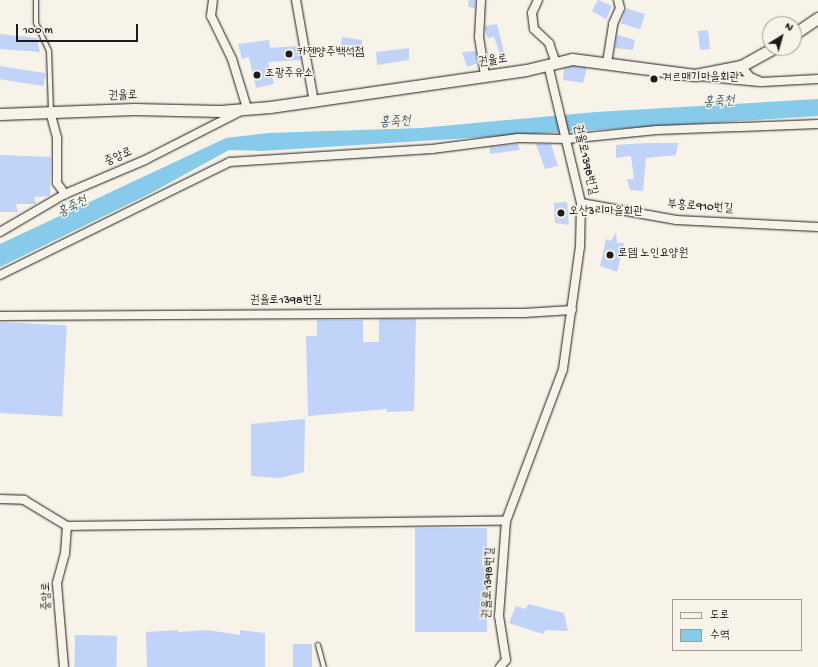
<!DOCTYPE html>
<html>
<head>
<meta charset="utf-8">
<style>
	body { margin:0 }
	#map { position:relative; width:818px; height:667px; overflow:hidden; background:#f7f3e8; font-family:"Gochi Hand","Poor Story",sans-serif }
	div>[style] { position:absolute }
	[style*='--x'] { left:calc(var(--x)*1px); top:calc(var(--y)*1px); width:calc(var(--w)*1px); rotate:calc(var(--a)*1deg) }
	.water>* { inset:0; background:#87cae9 }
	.building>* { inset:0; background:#c1d3f8; transform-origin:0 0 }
	.roads { filter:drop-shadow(0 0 1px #1c1c1c) drop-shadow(0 0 1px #1c1c1c) }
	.service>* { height:4px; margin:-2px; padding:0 2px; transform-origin:2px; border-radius:2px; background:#f7f3e8 }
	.minor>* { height:8px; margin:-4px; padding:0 4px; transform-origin:4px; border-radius:4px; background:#f7f3e8 }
	.secondary>* { height:11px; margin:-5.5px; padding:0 5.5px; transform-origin:5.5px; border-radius:5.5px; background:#f7f3e8 }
	.dots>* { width:11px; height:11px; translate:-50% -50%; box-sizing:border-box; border:2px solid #f7f3e8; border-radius:50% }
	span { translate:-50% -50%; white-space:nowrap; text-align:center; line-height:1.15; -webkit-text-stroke:3px #f7f3e8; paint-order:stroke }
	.poi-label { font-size:12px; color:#1c1c1c }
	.left { translate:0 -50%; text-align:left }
	.street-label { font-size:12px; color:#1c1c1c }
	.water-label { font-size:13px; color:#415964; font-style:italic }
	.legend { position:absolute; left:672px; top:599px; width:130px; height:52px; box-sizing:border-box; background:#f7f3e8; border:1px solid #9f9d96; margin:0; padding:5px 7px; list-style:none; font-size:12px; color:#1c1c1c }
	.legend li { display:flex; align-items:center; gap:8px; height:20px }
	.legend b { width:20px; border:1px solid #9f9d96 }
	.north { position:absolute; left:762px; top:16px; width:40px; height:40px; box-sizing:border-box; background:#f7f3e8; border:1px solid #9f9d96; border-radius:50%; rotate:37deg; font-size:11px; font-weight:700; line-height:16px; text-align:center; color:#1c1c1c }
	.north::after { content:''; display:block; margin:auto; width:14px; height:18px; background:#1c1c1c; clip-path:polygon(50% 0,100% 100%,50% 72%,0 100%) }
	.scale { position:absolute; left:16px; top:24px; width:122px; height:18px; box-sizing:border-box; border:2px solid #1c1c1c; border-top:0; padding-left:5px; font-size:12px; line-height:14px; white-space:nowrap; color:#1c1c1c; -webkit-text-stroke:3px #f7f3e8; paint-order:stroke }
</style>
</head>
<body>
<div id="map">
	<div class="water">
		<div style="clip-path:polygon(818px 99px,818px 116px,262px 151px,229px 150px,151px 193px,0 267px,0 244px,226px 138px,268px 133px,421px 128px,596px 112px)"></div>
	</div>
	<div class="building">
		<div style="clip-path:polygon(469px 0,475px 0,475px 8px,468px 7px)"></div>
		<div style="clip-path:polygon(598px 0,612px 6px,606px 19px,592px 11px)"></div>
		<div style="left:626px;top:8px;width:20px;height:16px;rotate:18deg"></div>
		<div style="clip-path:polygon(497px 24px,504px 52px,500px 54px,494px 37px,488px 38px,485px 30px,485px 26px)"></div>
		<div style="left:708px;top:30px;width:19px;height:10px;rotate:84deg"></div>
		<div style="clip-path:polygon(0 34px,37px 38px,40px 52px,0 49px)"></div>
		<div style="clip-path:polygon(617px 35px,635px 40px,633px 50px,615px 48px)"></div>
		<div style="clip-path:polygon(342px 37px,362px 40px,362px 46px,341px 45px)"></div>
		<div style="clip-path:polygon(269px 40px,270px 48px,298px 46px,301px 60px,268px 62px,274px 84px,256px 88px,249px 57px,242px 59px,238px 44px)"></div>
		<div style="clip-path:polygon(409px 48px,409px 60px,377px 65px,376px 52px)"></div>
		<div style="clip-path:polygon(476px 51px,478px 63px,467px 67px,462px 52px)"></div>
		<div style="left:0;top:66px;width:46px;height:13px;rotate:9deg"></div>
		<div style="clip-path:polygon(572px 66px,587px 68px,583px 83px,563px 80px,564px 68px)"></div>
		<div style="clip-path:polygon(646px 143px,678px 143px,676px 155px,646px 158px,643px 191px,630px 190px,627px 179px,634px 179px,631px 156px,616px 158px,616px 145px)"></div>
		<div style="clip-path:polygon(518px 144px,520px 150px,490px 154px,490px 147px)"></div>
		<div style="clip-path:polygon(536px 144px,551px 144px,558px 166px,545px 169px)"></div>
		<div style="clip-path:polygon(0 155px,51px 157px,50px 196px,34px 197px,36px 204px,16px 204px,18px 212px,0 212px)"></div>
		<div style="clip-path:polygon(567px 202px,569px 225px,555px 223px,554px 203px)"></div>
		<div style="clip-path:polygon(616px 232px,617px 243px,624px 243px,617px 272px,600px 266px,606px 239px,611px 241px)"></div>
		<div style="clip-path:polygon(379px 319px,416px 319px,414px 411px,387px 412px,387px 409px,308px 416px,306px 336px,317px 336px,317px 320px,363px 320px,363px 342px,379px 342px)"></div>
		<div style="left:0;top:322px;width:67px;height:91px;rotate:3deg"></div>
		<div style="clip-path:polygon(305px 419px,304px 472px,280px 478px,251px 476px,251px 424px)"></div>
		<div style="left:415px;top:528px;width:72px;height:104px"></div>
		<div style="clip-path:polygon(528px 604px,564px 613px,568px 631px,546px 630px,543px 634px,509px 623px,516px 606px,526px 609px)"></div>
		<div style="clip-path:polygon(178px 630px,178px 632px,207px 630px,240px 635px,240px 630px,265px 633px,265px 667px,147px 667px,146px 632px)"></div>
		<div style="left:75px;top:635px;width:42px;height:32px;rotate:1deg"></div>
		<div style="left:312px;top:644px;width:23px;height:19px;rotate:90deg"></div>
	</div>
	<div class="roads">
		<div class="service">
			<div style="--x:36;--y:0;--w:23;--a:90"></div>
			<div style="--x:36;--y:23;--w:31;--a:65"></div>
			<div style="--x:49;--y:51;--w:59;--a:88.1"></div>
			<div style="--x:318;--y:645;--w:23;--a:75"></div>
		</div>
		<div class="minor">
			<div style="--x:296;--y:0;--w:104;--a:80"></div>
			<div style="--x:481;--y:0;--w:37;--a:93"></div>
			<div style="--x:479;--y:37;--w:39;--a:81"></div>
			<div style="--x:538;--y:0;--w:14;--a:115"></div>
			<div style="--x:532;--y:13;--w:16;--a:83"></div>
			<div style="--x:534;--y:29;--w:21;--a:43"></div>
			<div style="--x:549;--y:43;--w:21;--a:71"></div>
			<div style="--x:607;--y:63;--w:39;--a:-81"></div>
			<div style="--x:613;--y:24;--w:17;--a:-66"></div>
			<div style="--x:620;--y:8;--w:8;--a:-104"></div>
			<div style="--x:741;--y:66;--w:14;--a:51"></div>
			<div style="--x:750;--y:77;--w:13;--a:23"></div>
			<div style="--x:762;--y:82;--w:56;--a:-3.1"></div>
			<div style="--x:698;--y:76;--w:62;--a:5.5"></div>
			<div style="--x:51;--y:115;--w:24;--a:75"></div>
			<div style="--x:57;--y:138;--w:45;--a:90"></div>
			<div style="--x:57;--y:183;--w:14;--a:54"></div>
			<div style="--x:581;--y:203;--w:97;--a:10.1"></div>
			<div style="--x:676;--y:220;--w:142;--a:2.8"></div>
			<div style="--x:0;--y:232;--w:75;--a:-30.3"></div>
			<div style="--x:65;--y:194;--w:87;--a:-23"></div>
			<div style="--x:145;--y:160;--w:114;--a:-27"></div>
			<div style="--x:247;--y:108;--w:51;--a:-107"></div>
			<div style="--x:232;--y:59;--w:48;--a:-116"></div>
			<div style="--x:211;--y:16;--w:16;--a:-83"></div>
			<div style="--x:0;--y:275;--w:256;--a:-26.2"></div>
			<div style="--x:230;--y:162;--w:202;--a:-3.7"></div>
			<div style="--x:432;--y:149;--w:87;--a:-7.3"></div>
			<div style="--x:518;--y:138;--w:49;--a:1.2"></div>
			<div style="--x:567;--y:139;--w:90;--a:-5.7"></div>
			<div style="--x:657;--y:130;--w:161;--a:-2.1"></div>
			<div style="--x:0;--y:316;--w:524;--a:-0.33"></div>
			<div style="--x:524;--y:313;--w:48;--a:-3.6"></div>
			<div style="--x:0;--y:499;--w:24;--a:2"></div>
			<div style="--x:24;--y:500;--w:50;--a:31.2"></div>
			<div style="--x:67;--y:526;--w:439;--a:-0.7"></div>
			<div style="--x:64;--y:667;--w:84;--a:-94.8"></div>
			<div style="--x:57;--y:583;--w:30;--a:-75"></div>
			<div style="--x:65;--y:554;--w:28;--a:-86"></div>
			<div style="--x:500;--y:667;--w:9;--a:-49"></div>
			<div style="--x:506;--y:660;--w:45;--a:-99"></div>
			<div style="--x:499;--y:616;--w:95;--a:-85.8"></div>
			<div style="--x:506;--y:521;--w:162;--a:-69.4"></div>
			<div style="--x:563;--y:369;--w:123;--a:-82.1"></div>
			<div style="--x:580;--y:247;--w:44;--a:-88.7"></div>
			<div style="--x:581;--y:203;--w:142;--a:-103.4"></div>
		</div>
		<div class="secondary">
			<div style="--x:794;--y:34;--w:29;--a:-34"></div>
			<div style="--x:0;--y:114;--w:134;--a:-2.1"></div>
			<div style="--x:134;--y:109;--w:86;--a:1.3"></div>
			<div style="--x:220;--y:111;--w:50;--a:-4.6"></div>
			<div style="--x:270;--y:107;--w:259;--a:-8.2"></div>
			<div style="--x:526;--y:70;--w:47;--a:-13.4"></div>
			<div style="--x:572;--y:59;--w:124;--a:7.4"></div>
			<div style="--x:695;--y:75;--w:47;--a:-11.1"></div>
			<div style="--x:741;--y:66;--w:37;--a:-29"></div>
		</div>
	</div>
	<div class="dots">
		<div style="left:289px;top:54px;background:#1c1c1c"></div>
		<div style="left:257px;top:75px;background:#1c1c1c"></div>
		<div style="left:654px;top:79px;background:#1c1c1c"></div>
		<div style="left:561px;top:213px;background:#1c1c1c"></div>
		<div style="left:610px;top:255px;background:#1c1c1c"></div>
	</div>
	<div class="poi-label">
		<span class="left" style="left:297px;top:54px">카젠양주백석점</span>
		<span class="left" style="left:265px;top:75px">조광주유소</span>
		<span class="left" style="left:662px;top:79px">겨르매기마을회관</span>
		<span class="left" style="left:569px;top:213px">오산3리마을회관</span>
		<span class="left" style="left:618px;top:255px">로뎀 노인요양원</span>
	</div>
	<div class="street-label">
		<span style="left:493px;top:62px;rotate:-8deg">권율로</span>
		<span style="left:123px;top:97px;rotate:-2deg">권율로</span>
		<span style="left:119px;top:158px;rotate:-23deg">중앙로</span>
		<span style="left:584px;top:160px;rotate:77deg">권율로1398번길</span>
		<span style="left:700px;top:208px;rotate:4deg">부흥로910번길</span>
		<span style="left:286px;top:302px">권율로1398번길</span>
		<span style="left:490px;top:583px;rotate:-87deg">권율로1398번길</span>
		<span style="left:48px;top:596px;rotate:-91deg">중앙로</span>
	</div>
	<div class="water-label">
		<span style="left:719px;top:103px;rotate:-4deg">홍죽천</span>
		<span style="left:395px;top:123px;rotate:-4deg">홍죽천</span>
		<span style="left:73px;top:208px;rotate:-27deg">홍죽천</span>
	</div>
	<ul class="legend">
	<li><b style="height:5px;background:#f7f3e8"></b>도로</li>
	<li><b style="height:11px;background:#87cae9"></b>수역</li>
	</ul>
	<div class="north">N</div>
	<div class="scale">100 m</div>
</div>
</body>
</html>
